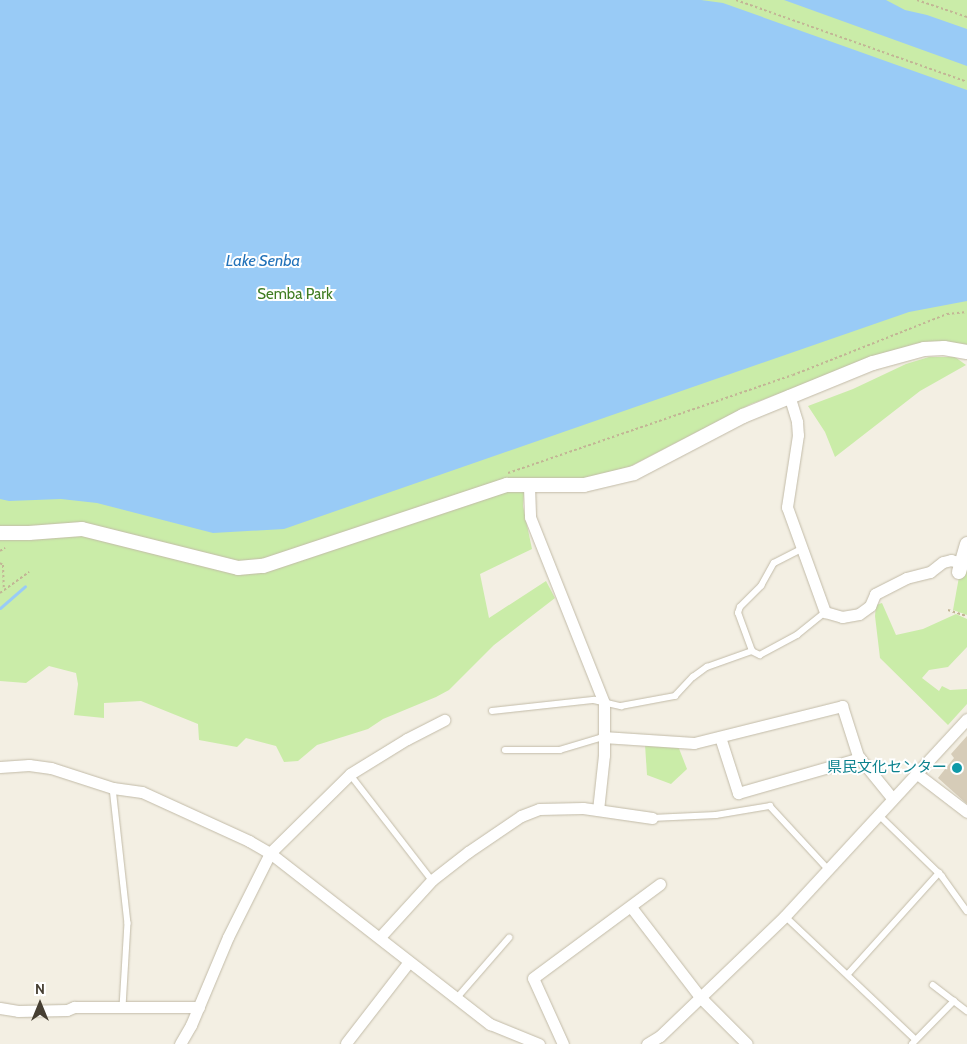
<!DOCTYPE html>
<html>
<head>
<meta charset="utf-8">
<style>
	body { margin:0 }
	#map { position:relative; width:967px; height:1044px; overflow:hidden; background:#f3efe3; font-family:Cabin,"Noto Sans JP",sans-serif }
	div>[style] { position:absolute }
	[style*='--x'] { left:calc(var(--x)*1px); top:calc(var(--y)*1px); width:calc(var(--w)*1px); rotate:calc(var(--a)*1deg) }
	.green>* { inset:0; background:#caeca8 }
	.water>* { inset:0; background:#99cbf6 }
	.stream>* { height:3px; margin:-1.5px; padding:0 1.5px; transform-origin:1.5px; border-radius:1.5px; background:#99cbf6 }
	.building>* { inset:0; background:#d6ccb8 }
	.path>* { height:2px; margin-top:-1px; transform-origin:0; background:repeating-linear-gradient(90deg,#c2b595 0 2.5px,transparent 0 5px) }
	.roads { filter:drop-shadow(0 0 1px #c2bba8) drop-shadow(0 0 1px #c2bba8) }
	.service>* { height:5.5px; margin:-2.75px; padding:0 2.75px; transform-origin:2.75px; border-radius:2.75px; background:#fff }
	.minor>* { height:11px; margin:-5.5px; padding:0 5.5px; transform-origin:5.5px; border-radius:5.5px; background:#fff }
	.tertiary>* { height:14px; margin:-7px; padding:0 7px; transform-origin:7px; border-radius:7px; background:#fff }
	.dots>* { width:14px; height:14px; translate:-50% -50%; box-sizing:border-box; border:2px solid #fff; border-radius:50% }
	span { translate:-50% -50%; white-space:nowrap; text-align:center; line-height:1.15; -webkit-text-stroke:4px #fff; paint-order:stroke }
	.park-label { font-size:15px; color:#3f7c22 }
	.culture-label { font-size:15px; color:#0d838f }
	.right { translate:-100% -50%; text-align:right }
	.water-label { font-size:16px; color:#2373ba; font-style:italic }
	.north { position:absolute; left:15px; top:979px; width:50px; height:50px; -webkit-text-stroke:4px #fff; paint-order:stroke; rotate:0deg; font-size:14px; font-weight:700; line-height:20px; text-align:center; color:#463f33 }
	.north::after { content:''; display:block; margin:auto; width:18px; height:22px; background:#463f33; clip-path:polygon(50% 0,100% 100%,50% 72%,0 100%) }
</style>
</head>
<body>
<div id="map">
	<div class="green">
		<div style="clip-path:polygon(0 0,967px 0,967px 346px,933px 342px,914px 344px,751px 404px,629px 467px,581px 480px,525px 481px,523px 506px,532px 549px,480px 574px,489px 618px,546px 581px,555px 598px,494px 645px,449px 690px,436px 697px,383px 719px,368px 729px,317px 745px,298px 761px,284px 762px,276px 746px,246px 738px,237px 747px,199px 740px,198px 724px,141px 701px,104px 703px,104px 718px,74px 715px,78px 684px,76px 673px,49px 666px,26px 683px,0 681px)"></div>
		<div style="clip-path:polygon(929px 357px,955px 357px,966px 365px,920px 391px,835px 457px,825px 432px,808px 406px,853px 389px,906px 364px)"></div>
		<div style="clip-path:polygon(967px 555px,967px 615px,953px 610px,959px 577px)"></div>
		<div style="clip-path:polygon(882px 603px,896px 635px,923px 629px,956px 614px,967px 619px,967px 647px,948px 667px,929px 670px,922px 678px,939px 691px,942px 686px,950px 690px,967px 689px,967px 704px,948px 725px,880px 658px,875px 616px,876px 605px)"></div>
		<div style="clip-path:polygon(645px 744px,678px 746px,687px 769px,671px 784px,647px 775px)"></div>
	</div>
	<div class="water">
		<div style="clip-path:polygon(0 0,701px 0,723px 3px,967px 90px,967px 301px,909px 312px,284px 529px,213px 533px,97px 503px,61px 499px,9px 501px,0 499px)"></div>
		<div style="clip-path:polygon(784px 0,886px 0,905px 10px,927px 15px,967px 29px,967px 66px)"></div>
	</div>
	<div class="stream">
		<div style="--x:0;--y:608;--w:33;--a:-41"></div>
	</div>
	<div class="building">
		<div style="clip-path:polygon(967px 736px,967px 804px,938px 778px,954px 758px,951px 754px)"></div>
	</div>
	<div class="path">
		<div style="--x:736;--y:0;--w:245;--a:19.5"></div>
		<div style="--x:917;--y:0;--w:53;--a:18.8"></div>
		<div style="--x:508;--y:473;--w:301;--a:-19"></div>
		<div style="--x:793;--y:375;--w:166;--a:-21.6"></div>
		<div style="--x:947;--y:314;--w:20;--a:-6"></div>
		<div style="--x:0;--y:551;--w:6;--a:-31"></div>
		<div style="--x:0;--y:563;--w:4;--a:34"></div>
		<div style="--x:3;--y:565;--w:24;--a:88"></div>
		<div style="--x:0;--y:593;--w:36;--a:-36"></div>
		<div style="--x:948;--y:610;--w:20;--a:18"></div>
	</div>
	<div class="roads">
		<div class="service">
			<div style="--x:752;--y:651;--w:40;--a:-110.2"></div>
			<div style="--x:738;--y:613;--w:6;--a:-72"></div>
			<div style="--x:740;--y:607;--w:30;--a:-45"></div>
			<div style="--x:761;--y:586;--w:26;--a:-61"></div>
			<div style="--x:774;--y:563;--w:33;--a:-27"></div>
			<div style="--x:492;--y:711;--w:103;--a:-6.2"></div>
			<div style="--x:594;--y:700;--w:28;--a:13"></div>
			<div style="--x:621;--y:706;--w:55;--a:-10.5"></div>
			<div style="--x:675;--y:696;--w:26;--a:-47"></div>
			<div style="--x:693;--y:677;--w:17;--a:-36"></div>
			<div style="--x:707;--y:667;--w:48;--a:-19.6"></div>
			<div style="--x:752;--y:651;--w:9;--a:27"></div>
			<div style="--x:760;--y:655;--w:42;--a:-28.4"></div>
			<div style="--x:797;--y:635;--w:36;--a:-39"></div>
			<div style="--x:505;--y:750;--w:55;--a:0"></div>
			<div style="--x:560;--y:750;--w:45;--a:-16.8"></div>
			<div style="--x:350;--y:774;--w:134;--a:52.3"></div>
			<div style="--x:113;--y:788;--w:136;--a:83.7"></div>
			<div style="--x:128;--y:923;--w:84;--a:93.4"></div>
			<div style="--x:879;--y:815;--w:88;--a:44.1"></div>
			<div style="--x:942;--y:876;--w:43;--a:54.5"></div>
			<div style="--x:652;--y:818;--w:64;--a:-2.7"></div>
			<div style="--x:716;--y:815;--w:55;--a:-9.5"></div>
			<div style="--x:770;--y:806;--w:87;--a:47.3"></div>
			<div style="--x:785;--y:916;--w:179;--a:43.4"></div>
			<div style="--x:848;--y:974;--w:136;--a:-48"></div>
			<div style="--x:933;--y:985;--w:43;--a:37.4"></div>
			<div style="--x:456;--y:999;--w:81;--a:-49"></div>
			<div style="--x:912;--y:1044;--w:60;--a:-45.7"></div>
		</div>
		<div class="minor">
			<div style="--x:789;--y:395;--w:28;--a:73"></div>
			<div style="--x:797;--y:422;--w:13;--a:86"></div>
			<div style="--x:798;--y:435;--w:73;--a:98.7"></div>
			<div style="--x:787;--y:507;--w:112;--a:70.1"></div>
			<div style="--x:825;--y:612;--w:18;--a:16"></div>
			<div style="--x:842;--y:617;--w:17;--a:-10"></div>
			<div style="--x:859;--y:614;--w:14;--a:-36"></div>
			<div style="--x:870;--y:606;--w:13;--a:-67"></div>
			<div style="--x:875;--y:594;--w:35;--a:-27"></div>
			<div style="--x:906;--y:578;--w:25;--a:-14"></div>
			<div style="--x:930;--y:572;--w:16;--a:-38"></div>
			<div style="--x:943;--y:562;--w:8;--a:-14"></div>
			<div style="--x:951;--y:560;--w:10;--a:17"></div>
			<div style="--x:529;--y:486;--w:31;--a:88"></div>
			<div style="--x:530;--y:517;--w:200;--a:68.3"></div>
			<div style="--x:604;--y:703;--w:52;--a:90"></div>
			<div style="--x:604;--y:755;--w:55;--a:96.2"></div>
			<div style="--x:603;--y:737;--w:91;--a:3.8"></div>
			<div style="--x:694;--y:743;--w:153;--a:-14"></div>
			<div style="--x:842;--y:706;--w:52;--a:72.3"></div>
			<div style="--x:858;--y:756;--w:55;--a:50.9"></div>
			<div style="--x:720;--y:737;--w:59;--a:72.2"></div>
			<div style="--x:738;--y:793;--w:127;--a:-16"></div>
			<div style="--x:0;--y:767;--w:29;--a:-4"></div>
			<div style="--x:29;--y:765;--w:22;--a:8"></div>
			<div style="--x:51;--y:768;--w:65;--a:17.9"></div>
			<div style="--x:113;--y:788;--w:29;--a:8"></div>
			<div style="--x:142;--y:792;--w:118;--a:24.6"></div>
			<div style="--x:249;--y:841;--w:24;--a:30"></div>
			<div style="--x:270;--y:853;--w:279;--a:37.9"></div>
			<div style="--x:490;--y:1024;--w:53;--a:22.2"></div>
			<div style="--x:916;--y:773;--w:64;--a:37.4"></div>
			<div style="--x:631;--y:907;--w:113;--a:52.5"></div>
			<div style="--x:700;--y:997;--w:66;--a:45"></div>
			<div style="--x:380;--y:937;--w:77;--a:-47.6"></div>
			<div style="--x:432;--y:880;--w:46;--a:-37.9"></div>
			<div style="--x:468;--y:852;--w:64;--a:-34.2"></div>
			<div style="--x:521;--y:816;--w:19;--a:-21"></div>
			<div style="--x:539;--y:809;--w:44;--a:-1.3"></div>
			<div style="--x:583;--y:808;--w:70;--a:8.2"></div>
			<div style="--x:0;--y:1008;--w:18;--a:9"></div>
			<div style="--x:18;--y:1011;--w:49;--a:-1.2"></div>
			<div style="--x:67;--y:1010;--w:8;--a:-23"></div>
			<div style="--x:74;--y:1007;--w:125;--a:0"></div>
			<div style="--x:346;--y:1043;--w:101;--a:-52.2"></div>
			<div style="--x:180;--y:1044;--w:22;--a:-60"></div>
			<div style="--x:191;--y:1025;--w:95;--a:-67.2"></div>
			<div style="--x:228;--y:937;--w:94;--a:-63.4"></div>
			<div style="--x:270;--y:853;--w:112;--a:-44.6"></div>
			<div style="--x:350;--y:774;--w:67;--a:-31.6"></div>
			<div style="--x:407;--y:739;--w:42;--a:-27.2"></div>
			<div style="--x:563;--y:1044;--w:72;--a:-114.4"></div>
			<div style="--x:533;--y:978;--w:158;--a:-36.5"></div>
			<div style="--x:647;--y:1044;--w:15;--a:-32"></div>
			<div style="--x:660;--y:1036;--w:173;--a:-43.8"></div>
			<div style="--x:785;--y:916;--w:268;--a:-47.3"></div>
		</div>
		<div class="tertiary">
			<div style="--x:0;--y:533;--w:29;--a:0"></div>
			<div style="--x:29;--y:533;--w:53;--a:-4.3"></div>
			<div style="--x:82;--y:529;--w:161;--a:14"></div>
			<div style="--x:238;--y:568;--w:25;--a:-5"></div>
			<div style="--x:263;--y:566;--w:257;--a:-18.4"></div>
			<div style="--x:507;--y:485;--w:77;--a:0"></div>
			<div style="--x:584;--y:485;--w:51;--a:-13.5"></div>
			<div style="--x:634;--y:473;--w:123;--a:-27.6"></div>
			<div style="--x:743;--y:416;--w:140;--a:-22.2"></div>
			<div style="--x:873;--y:363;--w:53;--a:-15.4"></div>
			<div style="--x:924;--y:349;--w:20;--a:-3"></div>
			<div style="--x:944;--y:348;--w:23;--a:10"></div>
			<div style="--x:959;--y:572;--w:29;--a:-74"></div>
		</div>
	</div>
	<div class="dots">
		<div style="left:957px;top:768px;background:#0f9aa8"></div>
	</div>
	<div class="park-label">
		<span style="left:295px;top:295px">Semba Park</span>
	</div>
	<div class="culture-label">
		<span class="right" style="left:947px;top:768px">県民文化センター</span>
	</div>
	<div class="water-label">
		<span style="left:263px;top:261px">Lake Senba</span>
	</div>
	<div class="north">N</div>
</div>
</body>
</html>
